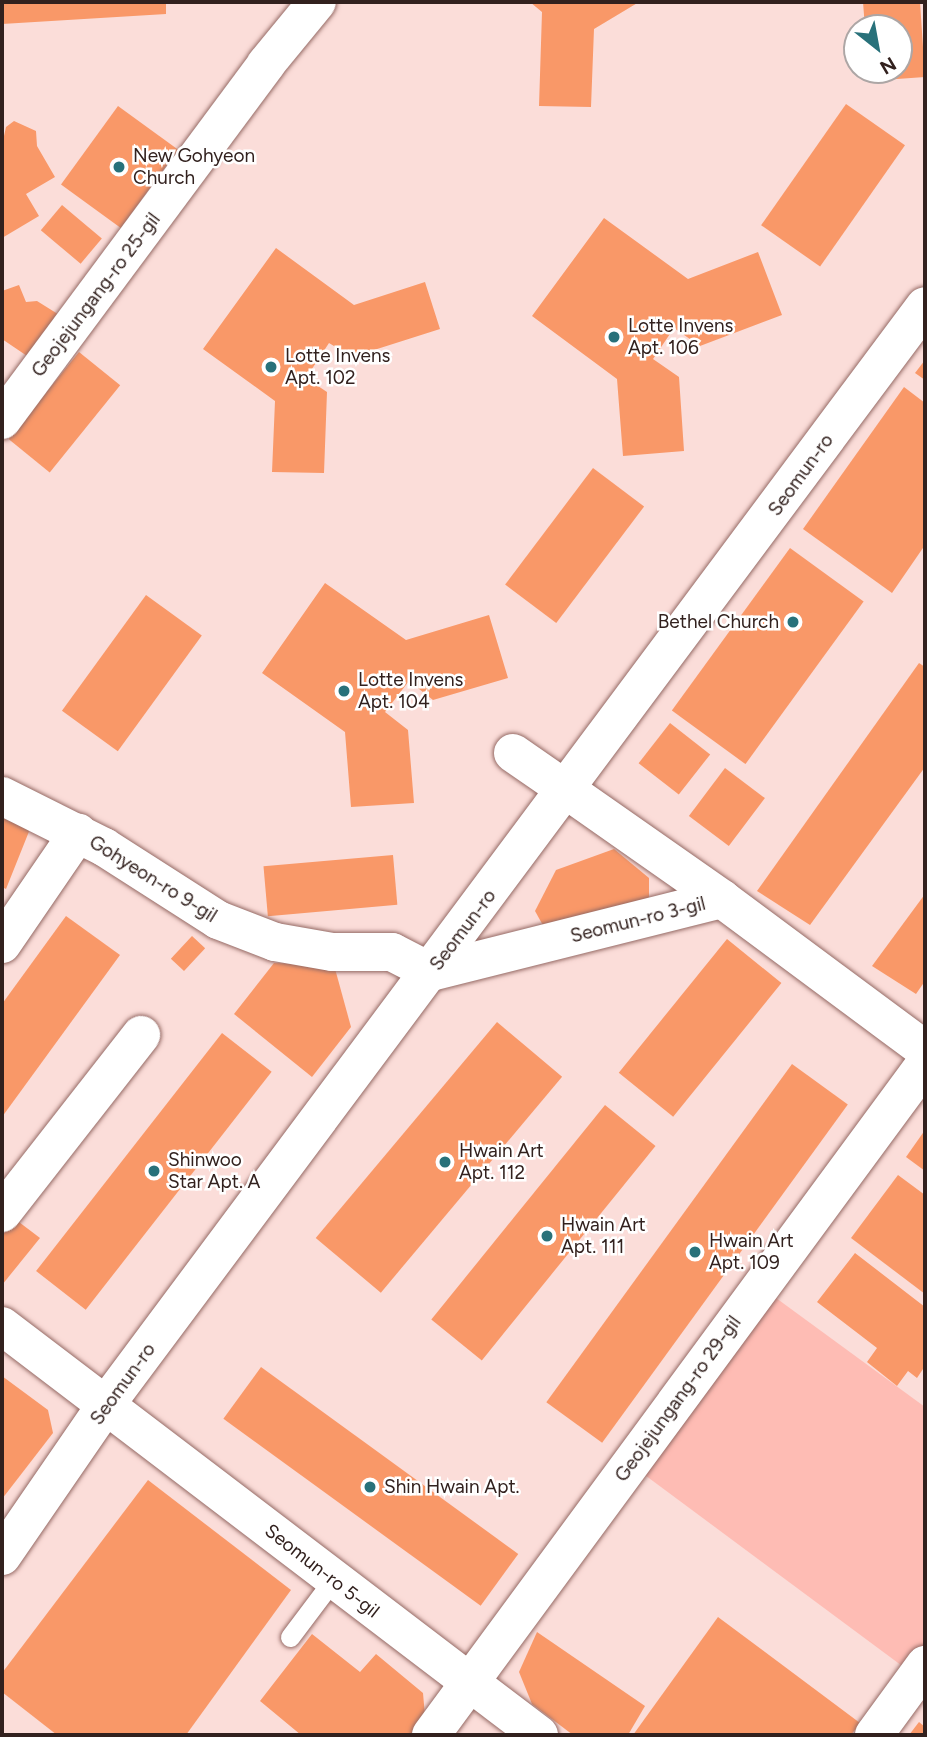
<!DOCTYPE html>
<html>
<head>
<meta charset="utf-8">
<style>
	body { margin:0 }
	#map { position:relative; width:927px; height:1737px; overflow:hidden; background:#fbddd9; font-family:Figtree,sans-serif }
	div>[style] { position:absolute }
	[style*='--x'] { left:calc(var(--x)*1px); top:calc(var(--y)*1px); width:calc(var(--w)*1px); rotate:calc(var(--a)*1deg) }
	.green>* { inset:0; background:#febcb4 }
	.building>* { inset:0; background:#f99868; transform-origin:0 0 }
	.roads { filter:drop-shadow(0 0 2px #956a65) drop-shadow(0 0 2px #956a65) }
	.service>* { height:19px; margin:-9.5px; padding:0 9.5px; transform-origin:9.5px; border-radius:9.5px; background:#fff }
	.minor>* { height:38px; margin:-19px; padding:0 19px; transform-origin:19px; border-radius:19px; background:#fff }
	.tertiary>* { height:38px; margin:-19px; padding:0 19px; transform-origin:19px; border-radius:19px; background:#fff }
	.dots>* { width:19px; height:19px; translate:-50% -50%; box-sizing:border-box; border:4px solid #fff; border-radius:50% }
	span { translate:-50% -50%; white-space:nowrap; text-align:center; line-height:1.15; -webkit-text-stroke:5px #fff; paint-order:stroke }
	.poi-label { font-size:19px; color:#32211e }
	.left { translate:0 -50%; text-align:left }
	.right { translate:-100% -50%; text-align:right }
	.street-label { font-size:19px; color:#32211e }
	.frame { position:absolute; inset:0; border:4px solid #32211e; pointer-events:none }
	.north { position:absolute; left:843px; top:14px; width:70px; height:70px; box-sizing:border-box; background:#fff; border:2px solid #ada6a5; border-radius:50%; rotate:149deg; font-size:19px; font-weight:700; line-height:28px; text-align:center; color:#32211e }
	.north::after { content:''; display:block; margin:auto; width:24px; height:32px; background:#28717a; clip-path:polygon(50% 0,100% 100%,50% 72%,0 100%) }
</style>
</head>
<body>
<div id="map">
	<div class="green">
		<div style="clip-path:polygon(761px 1287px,925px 1407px,925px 1665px,917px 1677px,630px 1464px)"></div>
	</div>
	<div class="building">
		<div style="clip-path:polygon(2px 2px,166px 2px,166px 14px,2px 24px)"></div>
		<div style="clip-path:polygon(530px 2px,639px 2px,594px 29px,591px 107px,539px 106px,542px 12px)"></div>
		<div style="clip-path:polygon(863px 2px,920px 2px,925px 77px,869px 81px,868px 70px,899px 70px,899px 28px,865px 28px)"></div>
		<div style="left:846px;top:104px;width:72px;height:148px;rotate:35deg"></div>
		<div style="left:118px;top:106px;width:74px;height:97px;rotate:36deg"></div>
		<div style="clip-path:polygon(14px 121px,36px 131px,37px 146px,55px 177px,26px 194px,39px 216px,2px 238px,2px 145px,6px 127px)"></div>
		<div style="left:62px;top:205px;width:52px;height:33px;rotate:40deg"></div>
		<div style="clip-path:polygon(604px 218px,688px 279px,758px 252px,782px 315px,700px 346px,674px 328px,653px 359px,679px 377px,684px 451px,623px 456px,617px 379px,532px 316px)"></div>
		<div style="clip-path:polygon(276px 248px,354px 305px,425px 282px,440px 329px,352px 357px,329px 343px,306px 378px,327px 392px,324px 473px,272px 472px,275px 401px,203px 349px)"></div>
		<div style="clip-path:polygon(19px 285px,26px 302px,37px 301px,61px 316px,33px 360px,2px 339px,2px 291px)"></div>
		<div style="left:79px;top:352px;width:53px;height:112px;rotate:39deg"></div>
		<div style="clip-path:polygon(925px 360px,925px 380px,915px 373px)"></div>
		<div style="clip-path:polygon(904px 387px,925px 403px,925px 545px,892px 593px,803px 529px)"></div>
		<div style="left:593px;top:468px;width:64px;height:146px;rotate:37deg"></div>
		<div style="left:790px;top:548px;width:91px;height:201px;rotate:36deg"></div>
		<div style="clip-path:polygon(325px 583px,406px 640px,489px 615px,508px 678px,433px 700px,409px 681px,385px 712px,408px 730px,414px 803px,351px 807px,345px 732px,262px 673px)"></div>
		<div style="left:146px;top:595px;width:69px;height:143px;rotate:36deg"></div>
		<div style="clip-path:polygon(919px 663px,925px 667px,925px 767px,810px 925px,757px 891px)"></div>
		<div style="left:670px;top:723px;width:51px;height:51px;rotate:38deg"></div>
		<div style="left:725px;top:768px;width:50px;height:60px;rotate:37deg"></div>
		<div style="clip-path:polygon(2px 818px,30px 829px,6px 889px,2px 887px)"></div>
		<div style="clip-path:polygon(614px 849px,649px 878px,649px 898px,545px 929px,535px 911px,556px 870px)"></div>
		<div style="left:393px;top:855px;width:50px;height:130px;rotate:85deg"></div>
		<div style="clip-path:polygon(925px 894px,925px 981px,916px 994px,872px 966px)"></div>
		<div style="clip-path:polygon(66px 916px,120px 955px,2px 1117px,2px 1004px)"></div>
		<div style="left:192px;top:936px;width:18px;height:31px;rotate:43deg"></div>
		<div style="left:727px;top:939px;width:70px;height:172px;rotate:39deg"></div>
		<div style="clip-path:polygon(274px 963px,334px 965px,351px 1027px,312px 1077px,234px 1014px)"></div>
		<div style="left:497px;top:1022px;width:85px;height:282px;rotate:40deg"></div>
		<div style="left:222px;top:1033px;width:63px;height:302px;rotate:38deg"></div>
		<div style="left:792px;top:1064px;width:69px;height:418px;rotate:36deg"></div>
		<div style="left:605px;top:1105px;width:65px;height:276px;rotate:39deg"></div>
		<div style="clip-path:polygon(925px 1130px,925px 1171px,906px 1157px)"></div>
		<div style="clip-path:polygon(898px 1175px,925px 1195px,925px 1294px,851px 1238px)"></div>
		<div style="clip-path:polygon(15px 1219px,40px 1238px,2px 1285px,2px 1236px)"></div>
		<div style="clip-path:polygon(855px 1253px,925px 1307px,925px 1366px,917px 1378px,908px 1371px,897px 1386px,867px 1362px,877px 1348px,817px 1302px)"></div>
		<div style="left:261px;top:1367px;width:318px;height:64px;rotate:36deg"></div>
		<div style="clip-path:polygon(2px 1376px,48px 1410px,53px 1433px,2px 1499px)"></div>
		<div style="clip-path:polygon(148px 1480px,291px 1590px,186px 1735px,57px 1735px,2px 1692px,2px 1673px)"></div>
		<div style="clip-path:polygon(718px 1617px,860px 1723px,851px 1735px,633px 1735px)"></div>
		<div style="clip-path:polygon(537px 1632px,645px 1706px,628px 1735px,573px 1735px,532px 1704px,519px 1672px)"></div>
		<div style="clip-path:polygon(312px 1634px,360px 1672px,376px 1654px,423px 1693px,425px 1716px,410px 1735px,301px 1735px,260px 1701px)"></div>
		<div style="clip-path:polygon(919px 1722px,925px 1727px,925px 1735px,909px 1735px)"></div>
	</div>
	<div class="roads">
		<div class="service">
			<div style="--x:290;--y:1637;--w:71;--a:-53"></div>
		</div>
		<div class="minor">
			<div style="--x:2;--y:420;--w:443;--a:-53.4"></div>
			<div style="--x:266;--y:64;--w:80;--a:-50.6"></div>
			<div style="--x:513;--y:753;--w:67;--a:34.6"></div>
			<div style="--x:2;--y:796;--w:114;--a:26.6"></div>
			<div style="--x:104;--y:847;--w:135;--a:32.6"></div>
			<div style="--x:218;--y:920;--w:61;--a:21.1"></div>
			<div style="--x:275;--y:942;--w:58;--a:10"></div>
			<div style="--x:332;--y:952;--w:60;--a:0"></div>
			<div style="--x:392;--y:952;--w:44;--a:27.1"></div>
			<div style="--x:2;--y:944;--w:135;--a:-55.6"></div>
			<div style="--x:2;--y:1213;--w:226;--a:-52"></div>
			<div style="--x:2;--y:1326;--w:675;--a:37.29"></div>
			<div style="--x:431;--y:1735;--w:833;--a:-53.64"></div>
			<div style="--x:874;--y:1735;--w:87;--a:-53.9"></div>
		</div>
		<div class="tertiary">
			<div style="--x:568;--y:791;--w:188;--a:35"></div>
			<div style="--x:431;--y:972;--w:300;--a:-14.1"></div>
			<div style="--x:722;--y:899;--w:253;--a:36.6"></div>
			<div style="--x:2;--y:1556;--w:186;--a:-55.5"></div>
			<div style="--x:107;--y:1403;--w:1368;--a:-53.29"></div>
		</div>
	</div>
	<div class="dots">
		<div style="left:119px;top:167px;background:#28717a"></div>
		<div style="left:614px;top:337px;background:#28717a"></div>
		<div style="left:271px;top:367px;background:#28717a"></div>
		<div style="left:793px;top:622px;background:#28717a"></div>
		<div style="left:344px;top:691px;background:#28717a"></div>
		<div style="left:445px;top:1162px;background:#28717a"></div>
		<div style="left:154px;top:1171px;background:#28717a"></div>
		<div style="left:547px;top:1236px;background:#28717a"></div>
		<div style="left:695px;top:1252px;background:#28717a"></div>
		<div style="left:370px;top:1487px;background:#28717a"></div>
	</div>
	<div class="poi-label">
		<span class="left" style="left:133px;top:167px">New Gohyeon<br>Church</span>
		<span class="left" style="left:628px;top:337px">Lotte Invens<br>Apt. 106</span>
		<span class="left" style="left:285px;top:367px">Lotte Invens<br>Apt. 102</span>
		<span class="right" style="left:779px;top:622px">Bethel Church</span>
		<span class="left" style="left:358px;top:691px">Lotte Invens<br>Apt. 104</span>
		<span class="left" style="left:459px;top:1162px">Hwain Art<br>Apt. 112</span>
		<span class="left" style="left:168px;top:1171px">Shinwoo<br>Star Apt. A</span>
		<span class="left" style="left:561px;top:1236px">Hwain Art<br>Apt. 111</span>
		<span class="left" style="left:709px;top:1252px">Hwain Art<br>Apt. 109</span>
		<span class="left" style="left:384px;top:1487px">Shin Hwain Apt.</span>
	</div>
	<div class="street-label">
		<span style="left:96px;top:295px;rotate:-53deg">Geojejungang-ro 25-gil</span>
		<span style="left:801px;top:475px;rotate:-54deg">Seomun-ro</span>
		<span style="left:153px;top:879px;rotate:32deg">Gohyeon-ro 9-gil</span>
		<span style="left:638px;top:920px;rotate:-14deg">Seomun-ro 3-gil</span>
		<span style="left:463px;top:930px;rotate:-53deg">Seomun-ro</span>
		<span style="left:123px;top:1384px;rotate:-54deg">Seomun-ro</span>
		<span style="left:678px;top:1399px;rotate:-54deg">Geojejungang-ro 29-gil</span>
		<span style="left:322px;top:1571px;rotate:38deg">Seomun-ro 5-gil</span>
	</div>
	<div class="frame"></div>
	<div class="north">N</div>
</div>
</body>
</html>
